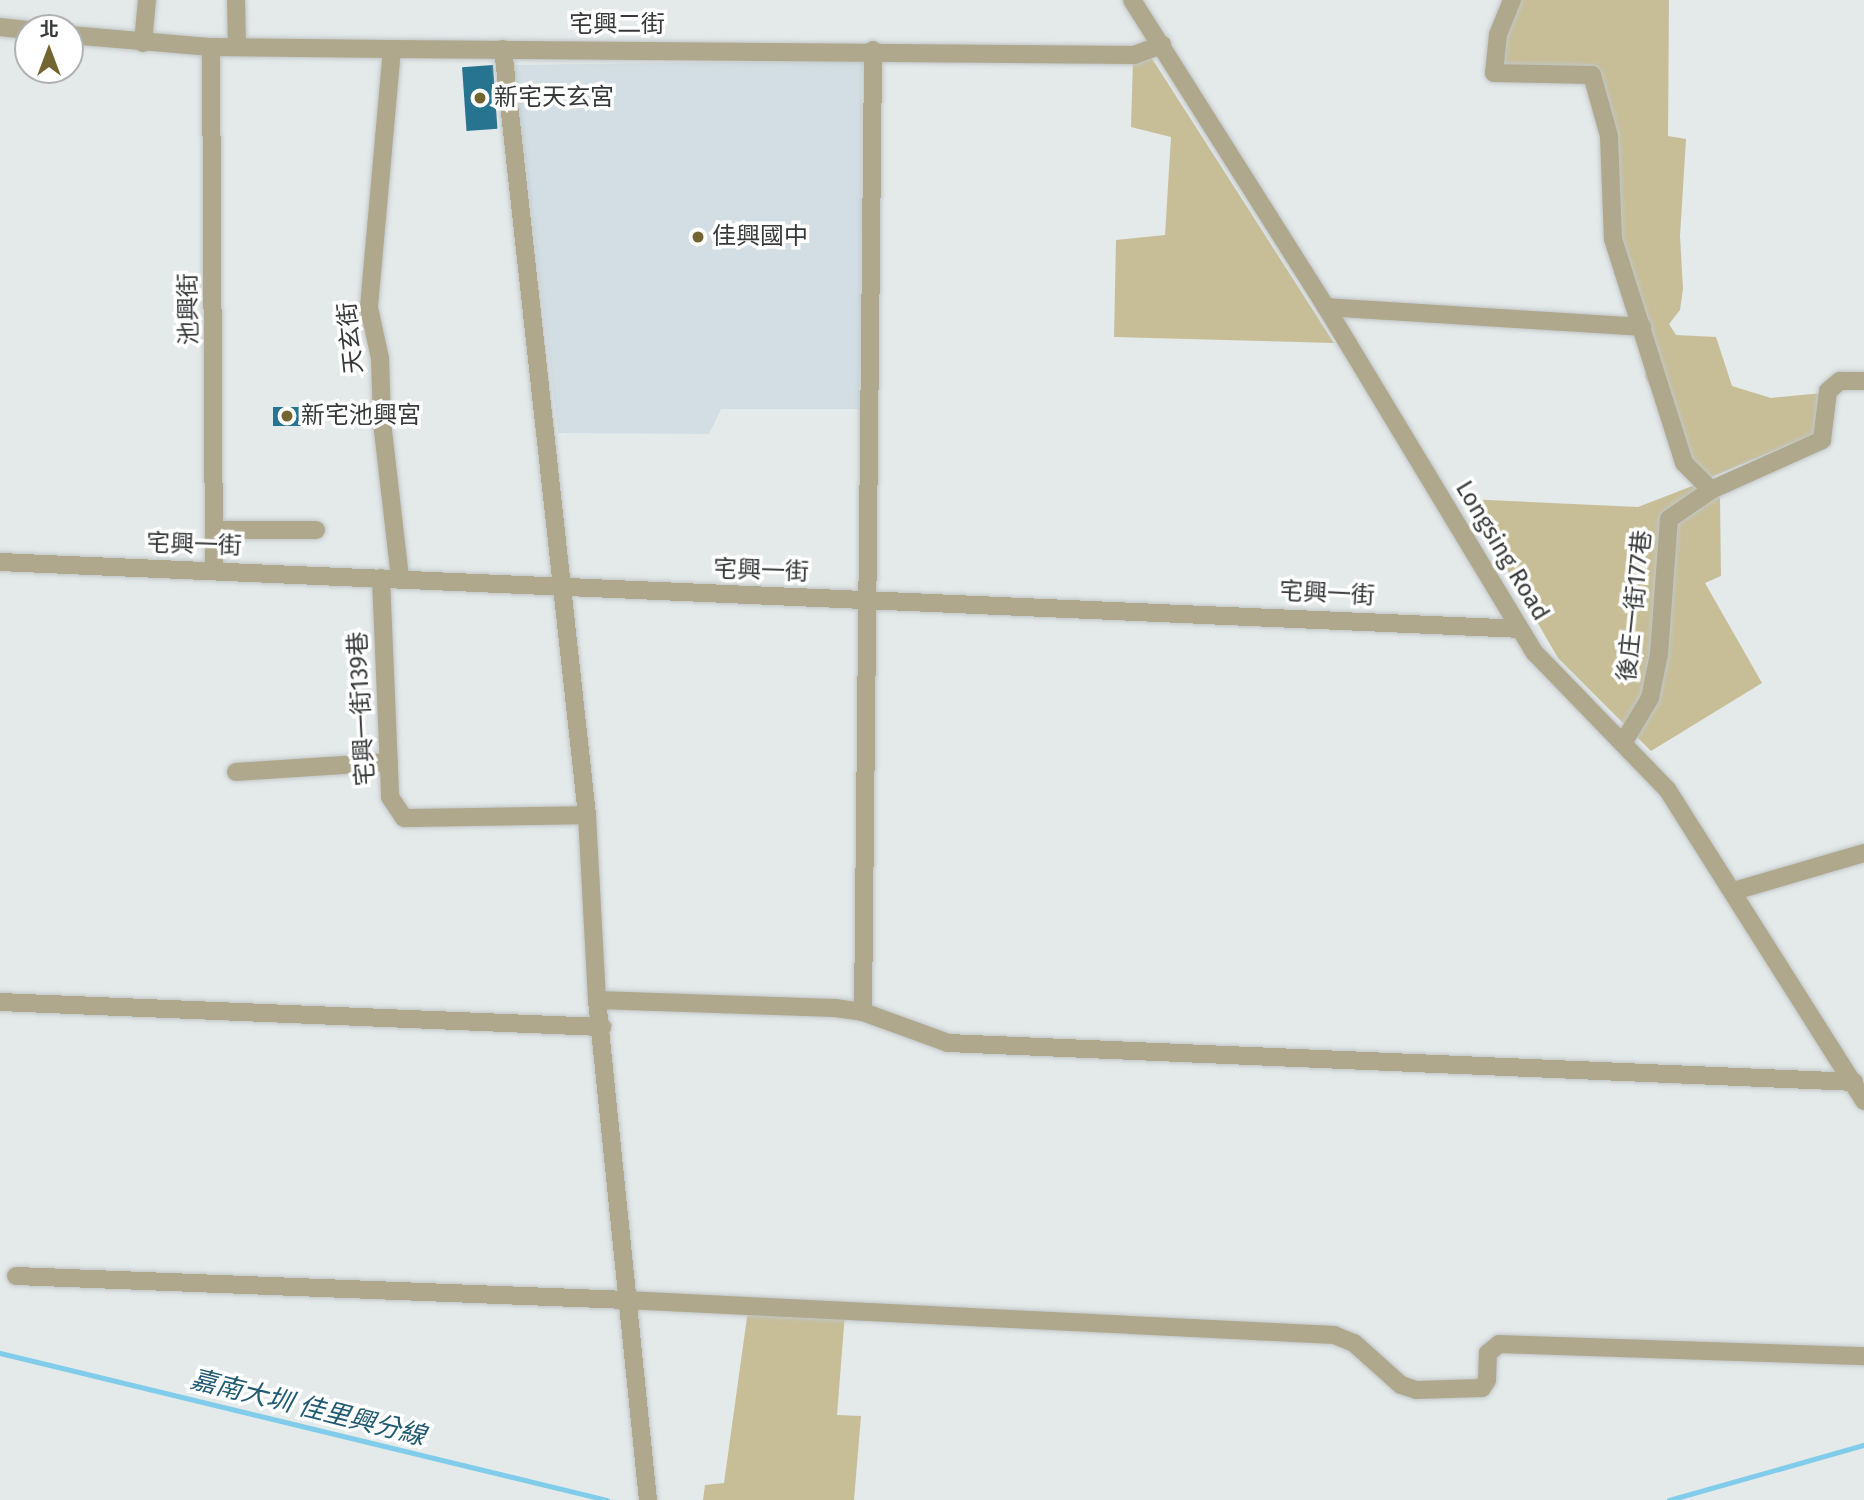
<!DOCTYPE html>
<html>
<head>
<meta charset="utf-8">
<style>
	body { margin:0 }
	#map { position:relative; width:1864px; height:1500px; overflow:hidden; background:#e4e9ea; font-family:"Fira Sans","Noto Sans TC",sans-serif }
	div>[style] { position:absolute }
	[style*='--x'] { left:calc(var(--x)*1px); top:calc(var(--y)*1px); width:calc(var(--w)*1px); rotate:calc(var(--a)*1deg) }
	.built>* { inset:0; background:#d2dee3 }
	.green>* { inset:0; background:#c7be98 }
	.stream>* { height:5px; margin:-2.5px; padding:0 2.5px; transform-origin:2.5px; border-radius:2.5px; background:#81ccea }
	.building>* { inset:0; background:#267490; transform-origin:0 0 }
	.roads { filter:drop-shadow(0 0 2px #c1c6c7) drop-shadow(0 0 2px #c1c6c7) }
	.minor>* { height:18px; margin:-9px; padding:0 9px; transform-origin:9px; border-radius:9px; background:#afa88d }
	.dots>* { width:19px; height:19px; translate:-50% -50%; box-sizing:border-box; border:4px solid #fff; border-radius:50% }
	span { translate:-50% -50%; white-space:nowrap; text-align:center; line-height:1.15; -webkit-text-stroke:7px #fff; paint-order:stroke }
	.street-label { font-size:24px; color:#37393a }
	.poi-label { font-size:24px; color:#37393a }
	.left { translate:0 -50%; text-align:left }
	.water-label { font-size:26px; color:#205b71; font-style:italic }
	.north { position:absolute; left:14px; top:14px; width:70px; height:70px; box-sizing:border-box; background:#fff; border:2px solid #afb0b0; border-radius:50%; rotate:0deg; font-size:19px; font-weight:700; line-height:28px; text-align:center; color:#37393a }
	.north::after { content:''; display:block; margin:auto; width:24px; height:32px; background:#726532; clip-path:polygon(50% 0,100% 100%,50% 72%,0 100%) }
</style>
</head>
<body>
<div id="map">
	<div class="built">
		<div style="clip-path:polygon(862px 60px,859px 409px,721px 409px,709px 434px,558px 433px,514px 65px)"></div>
	</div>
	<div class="green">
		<div style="clip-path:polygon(1512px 0,1669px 0,1668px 136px,1686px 139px,1680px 236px,1683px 289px,1680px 310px,1669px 324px,1676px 335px,1716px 337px,1732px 386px,1771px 398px,1822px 393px,1816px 433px,1709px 478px,1720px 498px,1721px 576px,1705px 583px,1762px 683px,1651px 751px,1558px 658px,1466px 499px,1638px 507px,1700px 483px,1645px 377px,1649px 344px,1613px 239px,1609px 136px,1582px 66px,1548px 73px,1494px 73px)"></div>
		<div style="clip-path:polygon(1151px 57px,1334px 343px,1114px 337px,1116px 240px,1165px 235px,1171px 137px,1131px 127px,1133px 60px)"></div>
		<div style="clip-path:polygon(748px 1310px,845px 1313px,837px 1415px,861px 1416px,854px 1500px,703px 1500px,705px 1485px,724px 1483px)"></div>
	</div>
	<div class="stream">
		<div style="--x:0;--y:1353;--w:625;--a:13.61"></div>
		<div style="--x:1669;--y:1500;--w:203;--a:-15.8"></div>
	</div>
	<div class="building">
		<div style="left:493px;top:65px;width:64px;height:31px;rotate:86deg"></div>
		<div style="left:273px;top:407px;width:28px;height:19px"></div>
	</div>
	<div class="roads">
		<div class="minor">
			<div style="--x:236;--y:0;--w:47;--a:88.8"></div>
			<div style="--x:1132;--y:0;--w:363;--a:57.7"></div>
			<div style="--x:1326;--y:307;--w:404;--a:58.9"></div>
			<div style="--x:1535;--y:653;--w:190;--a:45.9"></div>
			<div style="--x:1667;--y:789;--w:369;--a:57.7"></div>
			<div style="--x:1512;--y:0;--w:38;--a:112"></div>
			<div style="--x:1498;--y:35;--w:38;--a:96"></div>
			<div style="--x:1494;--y:73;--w:98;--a:1.2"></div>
			<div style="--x:1592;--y:75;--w:63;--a:74.4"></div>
			<div style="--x:1609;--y:136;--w:103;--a:87.8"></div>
			<div style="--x:1613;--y:239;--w:235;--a:72.4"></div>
			<div style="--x:1684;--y:463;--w:38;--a:45"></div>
			<div style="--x:0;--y:27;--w:28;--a:6"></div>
			<div style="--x:70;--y:35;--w:142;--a:4.9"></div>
			<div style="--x:211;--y:47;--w:181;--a:0.6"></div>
			<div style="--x:392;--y:49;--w:742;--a:0.46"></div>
			<div style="--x:1134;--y:55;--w:30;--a:-20"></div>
			<div style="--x:143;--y:43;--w:43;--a:-84.7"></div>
			<div style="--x:211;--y:47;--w:523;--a:89.67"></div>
			<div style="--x:392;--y:49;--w:260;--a:95.1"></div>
			<div style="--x:369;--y:308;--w:51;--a:77.6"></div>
			<div style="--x:380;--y:358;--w:64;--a:88.2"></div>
			<div style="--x:382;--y:422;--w:157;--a:83.4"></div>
			<div style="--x:503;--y:49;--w:771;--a:83.74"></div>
			<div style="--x:587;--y:815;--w:185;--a:86.9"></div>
			<div style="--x:597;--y:1000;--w:503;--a:84.18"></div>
			<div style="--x:1326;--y:307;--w:317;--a:3.6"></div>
			<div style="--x:214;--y:530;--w:102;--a:0"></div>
			<div style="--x:0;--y:562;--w:1521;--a:2.52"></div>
			<div style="--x:381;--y:578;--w:219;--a:87.6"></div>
			<div style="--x:390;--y:797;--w:25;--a:56"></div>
			<div style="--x:404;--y:818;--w:183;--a:-0.9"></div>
			<div style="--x:1623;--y:743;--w:52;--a:-59"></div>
			<div style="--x:1650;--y:698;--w:45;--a:-78.4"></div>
			<div style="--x:1659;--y:654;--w:135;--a:-85.8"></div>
			<div style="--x:1669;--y:519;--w:51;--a:-34.6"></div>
			<div style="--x:1711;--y:490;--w:122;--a:-24.2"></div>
			<div style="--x:1822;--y:440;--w:49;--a:-83"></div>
			<div style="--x:1828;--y:391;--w:16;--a:-40"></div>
			<div style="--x:1840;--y:381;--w:24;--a:0"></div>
			<div style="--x:236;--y:772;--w:153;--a:-3.7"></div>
			<div style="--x:1734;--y:891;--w:135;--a:-16.3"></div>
			<div style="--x:597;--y:1000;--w:238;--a:1.9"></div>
			<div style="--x:835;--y:1008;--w:28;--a:8"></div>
			<div style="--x:863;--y:1012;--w:90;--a:20"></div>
			<div style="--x:948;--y:1043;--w:907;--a:2.46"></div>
			<div style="--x:0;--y:1002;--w:603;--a:2.38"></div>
			<div style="--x:863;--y:1012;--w:962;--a:-89.4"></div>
			<div style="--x:16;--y:1276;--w:610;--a:2.25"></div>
			<div style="--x:626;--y:1300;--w:709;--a:2.83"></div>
			<div style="--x:1334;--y:1335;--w:22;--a:22"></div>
			<div style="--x:1354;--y:1343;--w:63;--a:41.8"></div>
			<div style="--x:1401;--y:1385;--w:16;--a:18"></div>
			<div style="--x:1416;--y:1390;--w:66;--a:-1.7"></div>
			<div style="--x:1482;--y:1388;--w:9;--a:-58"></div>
			<div style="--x:1487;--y:1380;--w:27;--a:-88"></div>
			<div style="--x:1488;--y:1353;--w:14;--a:-39"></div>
			<div style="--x:1499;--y:1344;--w:365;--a:1.9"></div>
		</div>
	</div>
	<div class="dots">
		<div style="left:480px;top:98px;background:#726532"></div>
		<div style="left:698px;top:237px;background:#726532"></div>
		<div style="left:287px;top:416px;background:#726532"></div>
	</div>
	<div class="street-label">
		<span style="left:617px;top:25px">宅興二街</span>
		<span style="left:189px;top:309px;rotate:-91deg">池興街</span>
		<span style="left:351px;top:338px;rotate:-96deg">天玄街</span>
		<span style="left:194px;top:545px;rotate:2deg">宅興一街</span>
		<span style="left:1502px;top:551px;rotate:59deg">Longsing Road</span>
		<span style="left:761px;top:571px;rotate:2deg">宅興一街</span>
		<span style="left:1327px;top:594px;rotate:3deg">宅興一街</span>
		<span style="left:1635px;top:606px;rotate:-84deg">後庄一街177巷</span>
		<span style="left:362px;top:709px;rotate:-93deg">宅興一街139巷</span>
	</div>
	<div class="poi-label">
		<span class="left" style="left:494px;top:98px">新宅天玄宮</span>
		<span class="left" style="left:712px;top:237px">佳興國中</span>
		<span class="left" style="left:301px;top:416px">新宅池興宮</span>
	</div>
	<div class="water-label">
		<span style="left:308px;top:1408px;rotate:14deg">嘉南大圳 佳里興分線</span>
	</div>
	<div class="north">北</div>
</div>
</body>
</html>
